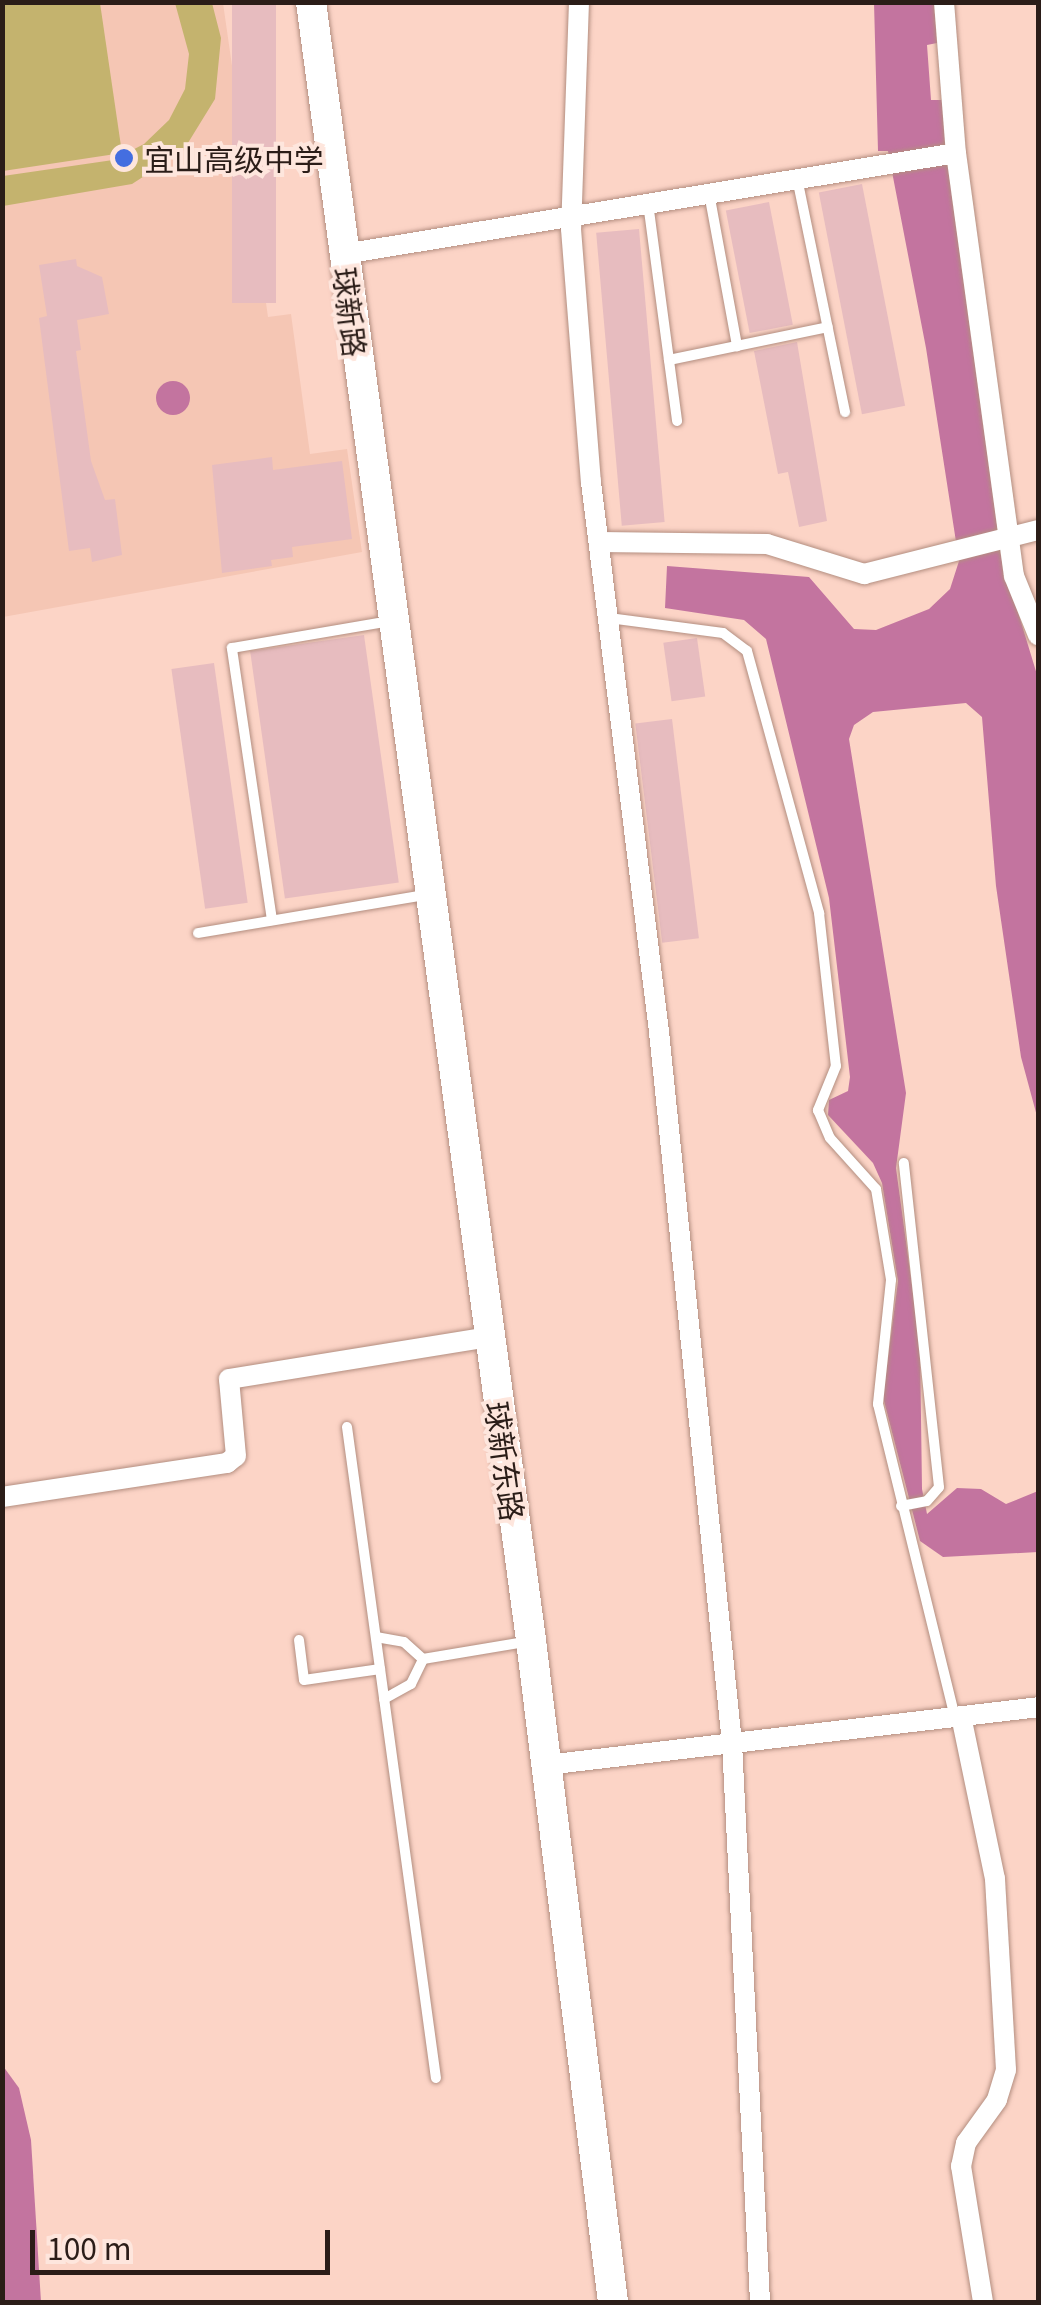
<!DOCTYPE html>
<html>
<head>
<meta charset="utf-8">
<style>
	body { margin:0 }
	#map { position:relative; width:1041px; height:2305px; overflow:hidden; background:#fcd4c6; font-family:Georgia,"Noto Sans SC",serif }
	div>[style] { position:absolute }
	[style*='--x'] { left:calc(var(--x)*1px); top:calc(var(--y)*1px); width:calc(var(--w)*1px); rotate:calc(var(--a)*1deg) }
	.built>* { inset:0; background:#f5c6b4 }
	.green>* { inset:0; background:#c4b36e }
	.water>* { inset:0; background:#c3749f }
	.round { border-radius:50% }
	.building>* { inset:0; background:#e7bcbf; transform-origin:0 0 }
	.roads { filter:drop-shadow(0 0 2px #b38e80) drop-shadow(0 0 2px #b38e80) }
	.lane>* { height:10px; margin:-5px; padding:0 5px; transform-origin:5px; border-radius:5px; background:#fff }
	.street>* { height:20px; margin:-10px; padding:0 10px; transform-origin:10px; border-radius:10px; background:#fff }
	.secondary>* { height:30px; margin:-15px; padding:0 15px; transform-origin:15px; border-radius:15px; background:#fff }
	.dots>* { width:28px; height:28px; translate:-50% -50%; box-sizing:border-box; border:5px solid #fee6dd; border-radius:50% }
	span { translate:-50% -50%; white-space:nowrap; text-align:center; line-height:1.15; -webkit-text-stroke:8px #fee6dd; paint-order:stroke }
	.poi-label { font-size:30px; color:#2b1d18 }
	.left { translate:0 -50%; text-align:left }
	.street-label { font-size:30px; color:#2b1d18 }
	.frame { position:absolute; inset:0; border:5px solid #2b1d18; pointer-events:none }
	.scale { position:absolute; left:30px; top:2230px; width:300px; height:45px; box-sizing:border-box; border:5px solid #2b1d18; border-top:0; padding-left:12px; font-size:30px; line-height:35px; white-space:nowrap; color:#2b1d18; -webkit-text-stroke:8px #fee6dd; paint-order:stroke }
</style>
</head>
<body>
<div id="map">
	<div class="built">
		<div style="clip-path:polygon(3px 3px,223px 3px,268px 317px,291px 314px,310px 454px,347px 449px,362px 552px,3px 617px)"></div>
	</div>
	<div class="green">
		<div style="clip-path:polygon(3px 2px,100px 3px,122px 153px,3px 171px)"></div>
		<div style="clip-path:polygon(175px 3px,212px 3px,221px 38px,215px 99px,183px 151px,132px 184px,3px 206px,3px 176px,113px 160px,144px 144px,169px 120px,185px 89px,189px 54px)"></div>
	</div>
	<div class="water">
		<div style="clip-path:polygon(874px 3px,934px 3px,937px 43px,927px 45px,931px 100px,943px 100px,1001px 556px,1038px 678px,1038px 1120px,1021px 1057px,996px 886px,982px 717px,966px 703px,873px 712px,854px 725px,849px 739px,906px 1093px,896px 1168px,920px 1345px,922px 1489px,927px 1514px,957px 1488px,981px 1489px,1006px 1504px,1038px 1491px,1038px 1552px,943px 1557px,920px 1541px,883px 1397px,898px 1281px,882px 1183px,873px 1163px,828px 1115px,829px 1100px,848px 1091px,850px 1077px,829px 898px,766px 639px,744px 620px,665px 608px,667px 566px,809px 577px,854px 629px,876px 630px,929px 609px,950px 589px,959px 561px,926px 348px,888px 151px,878px 151px)"></div>
		<div class="round" style="left:156px;top:381px;width:34px;height:34px"></div>
		<div style="clip-path:polygon(3px 2066px,19px 2088px,31px 2140px,41px 2302px,3px 2302px)"></div>
	</div>
	<div class="building">
		<div style="left:232px;top:2px;width:44px;height:301px"></div>
		<div style="left:862px;top:184px;width:226px;height:44px;rotate:79deg"></div>
		<div style="left:769px;top:202px;width:125px;height:44px;rotate:79deg"></div>
		<div style="left:639px;top:229px;width:294px;height:43px;rotate:85deg"></div>
		<div style="clip-path:polygon(76px 259px,77px 266px,102px 277px,109px 314px,77px 320px,81px 350px,76px 351px,91px 461px,105px 500px,115px 499px,122px 555px,92px 562px,90px 548px,69px 551px,39px 318px,47px 316px,39px 265px)"></div>
		<div style="clip-path:polygon(797px 342px,827px 521px,799px 527px,788px 472px,778px 474px,754px 351px)"></div>
		<div style="clip-path:polygon(272px 457px,273px 470px,342px 461px,352px 539px,292px 547px,293px 557px,271px 560px,272px 566px,222px 573px,212px 465px)"></div>
		<div style="left:364px;top:635px;width:250px;height:115px;rotate:82deg"></div>
		<div style="left:697px;top:638px;width:59px;height:34px;rotate:82deg"></div>
		<div style="left:214px;top:663px;width:242px;height:43px;rotate:82deg"></div>
		<div style="left:672px;top:719px;width:221px;height:37px;rotate:83deg"></div>
	</div>
	<div class="roads">
		<div class="lane">
			<div style="--x:797;--y:178;--w:239;--a:78.4"></div>
			<div style="--x:709;--y:193;--w:156;--a:79.6"></div>
			<div style="--x:648;--y:203;--w:220;--a:82.4"></div>
			<div style="--x:669;--y:360;--w:162;--a:-11.7"></div>
			<div style="--x:609;--y:618;--w:115;--a:7.5"></div>
			<div style="--x:723;--y:633;--w:30;--a:37"></div>
			<div style="--x:747;--y:651;--w:272;--a:74.6"></div>
			<div style="--x:819;--y:913;--w:154;--a:83.7"></div>
			<div style="--x:836;--y:1066;--w:48;--a:112.2"></div>
			<div style="--x:818;--y:1110;--w:30;--a:67"></div>
			<div style="--x:830;--y:1138;--w:69;--a:48"></div>
			<div style="--x:876;--y:1189;--w:92;--a:80.6"></div>
			<div style="--x:891;--y:1280;--w:125;--a:96"></div>
			<div style="--x:878;--y:1404;--w:322;--a:76.2"></div>
			<div style="--x:272;--y:920;--w:275;--a:-98.4"></div>
			<div style="--x:232;--y:648;--w:160;--a:-9.7"></div>
			<div style="--x:198;--y:933;--w:231;--a:-9.5"></div>
			<div style="--x:347;--y:1427;--w:657;--a:82.22"></div>
			<div style="--x:901;--y:1506;--w:26;--a:-11"></div>
			<div style="--x:927;--y:1501;--w:18;--a:-49"></div>
			<div style="--x:939;--y:1487;--w:326;--a:-96.2"></div>
			<div style="--x:376;--y:1637;--w:28;--a:10"></div>
			<div style="--x:404;--y:1642;--w:25;--a:42"></div>
			<div style="--x:299;--y:1640;--w:40;--a:82.9"></div>
			<div style="--x:304;--y:1680;--w:77;--a:-8.2"></div>
			<div style="--x:423;--y:1659;--w:103;--a:-9.5"></div>
			<div style="--x:384;--y:1699;--w:31;--a:-29"></div>
			<div style="--x:411;--y:1684;--w:28;--a:-64"></div>
		</div>
		<div class="street">
			<div style="--x:579;--y:2;--w:227;--a:92"></div>
			<div style="--x:571;--y:229;--w:254;--a:85.5"></div>
			<div style="--x:591;--y:482;--w:554;--a:82.95"></div>
			<div style="--x:659;--y:1032;--w:715;--a:84.14"></div>
			<div style="--x:732;--y:1743;--w:560;--a:87.13"></div>
			<div style="--x:944;--y:2;--w:151;--a:85.5"></div>
			<div style="--x:956;--y:153;--w:427;--a:82.2"></div>
			<div style="--x:1014;--y:576;--w:64;--a:67.9"></div>
			<div style="--x:344;--y:254;--w:620;--a:-9.37"></div>
			<div style="--x:599;--y:542;--w:168;--a:0.7"></div>
			<div style="--x:767;--y:544;--w:102;--a:17.2"></div>
			<div style="--x:864;--y:574;--w:179;--a:-14.2"></div>
			<div style="--x:2;--y:1497;--w:228;--a:-8.6"></div>
			<div style="--x:227;--y:1463;--w:11;--a:-38"></div>
			<div style="--x:236;--y:1456;--w:77;--a:-95.2"></div>
			<div style="--x:229;--y:1379;--w:262;--a:-9.2"></div>
			<div style="--x:961;--y:1716;--w:167;--a:78.2"></div>
			<div style="--x:995;--y:1879;--w:191;--a:86.7"></div>
			<div style="--x:1006;--y:2070;--w:31;--a:107"></div>
			<div style="--x:997;--y:2100;--w:53;--a:125.8"></div>
			<div style="--x:966;--y:2143;--w:24;--a:102"></div>
			<div style="--x:961;--y:2166;--w:138;--a:80.8"></div>
			<div style="--x:546;--y:1765;--w:495;--a:-6.7"></div>
		</div>
		<div class="secondary">
			<div style="--x:311;--y:2;--w:1654;--a:82.35"></div>
			<div style="--x:531;--y:1641;--w:666;--a:82.93"></div>
		</div>
	</div>
	<div class="dots">
		<div style="left:124px;top:158px;background:#446ee0"></div>
	</div>
	<div class="poi-label">
		<span class="left" style="left:144px;top:158px">宜山高级中学</span>
	</div>
	<div class="street-label">
		<span style="left:351px;top:312px;rotate:83deg">球新路</span>
		<span style="left:506px;top:1461px;rotate:82deg">球新东路</span>
	</div>
	<div class="frame"></div>
	<div class="scale">100 m</div>
</div>
</body>
</html>
